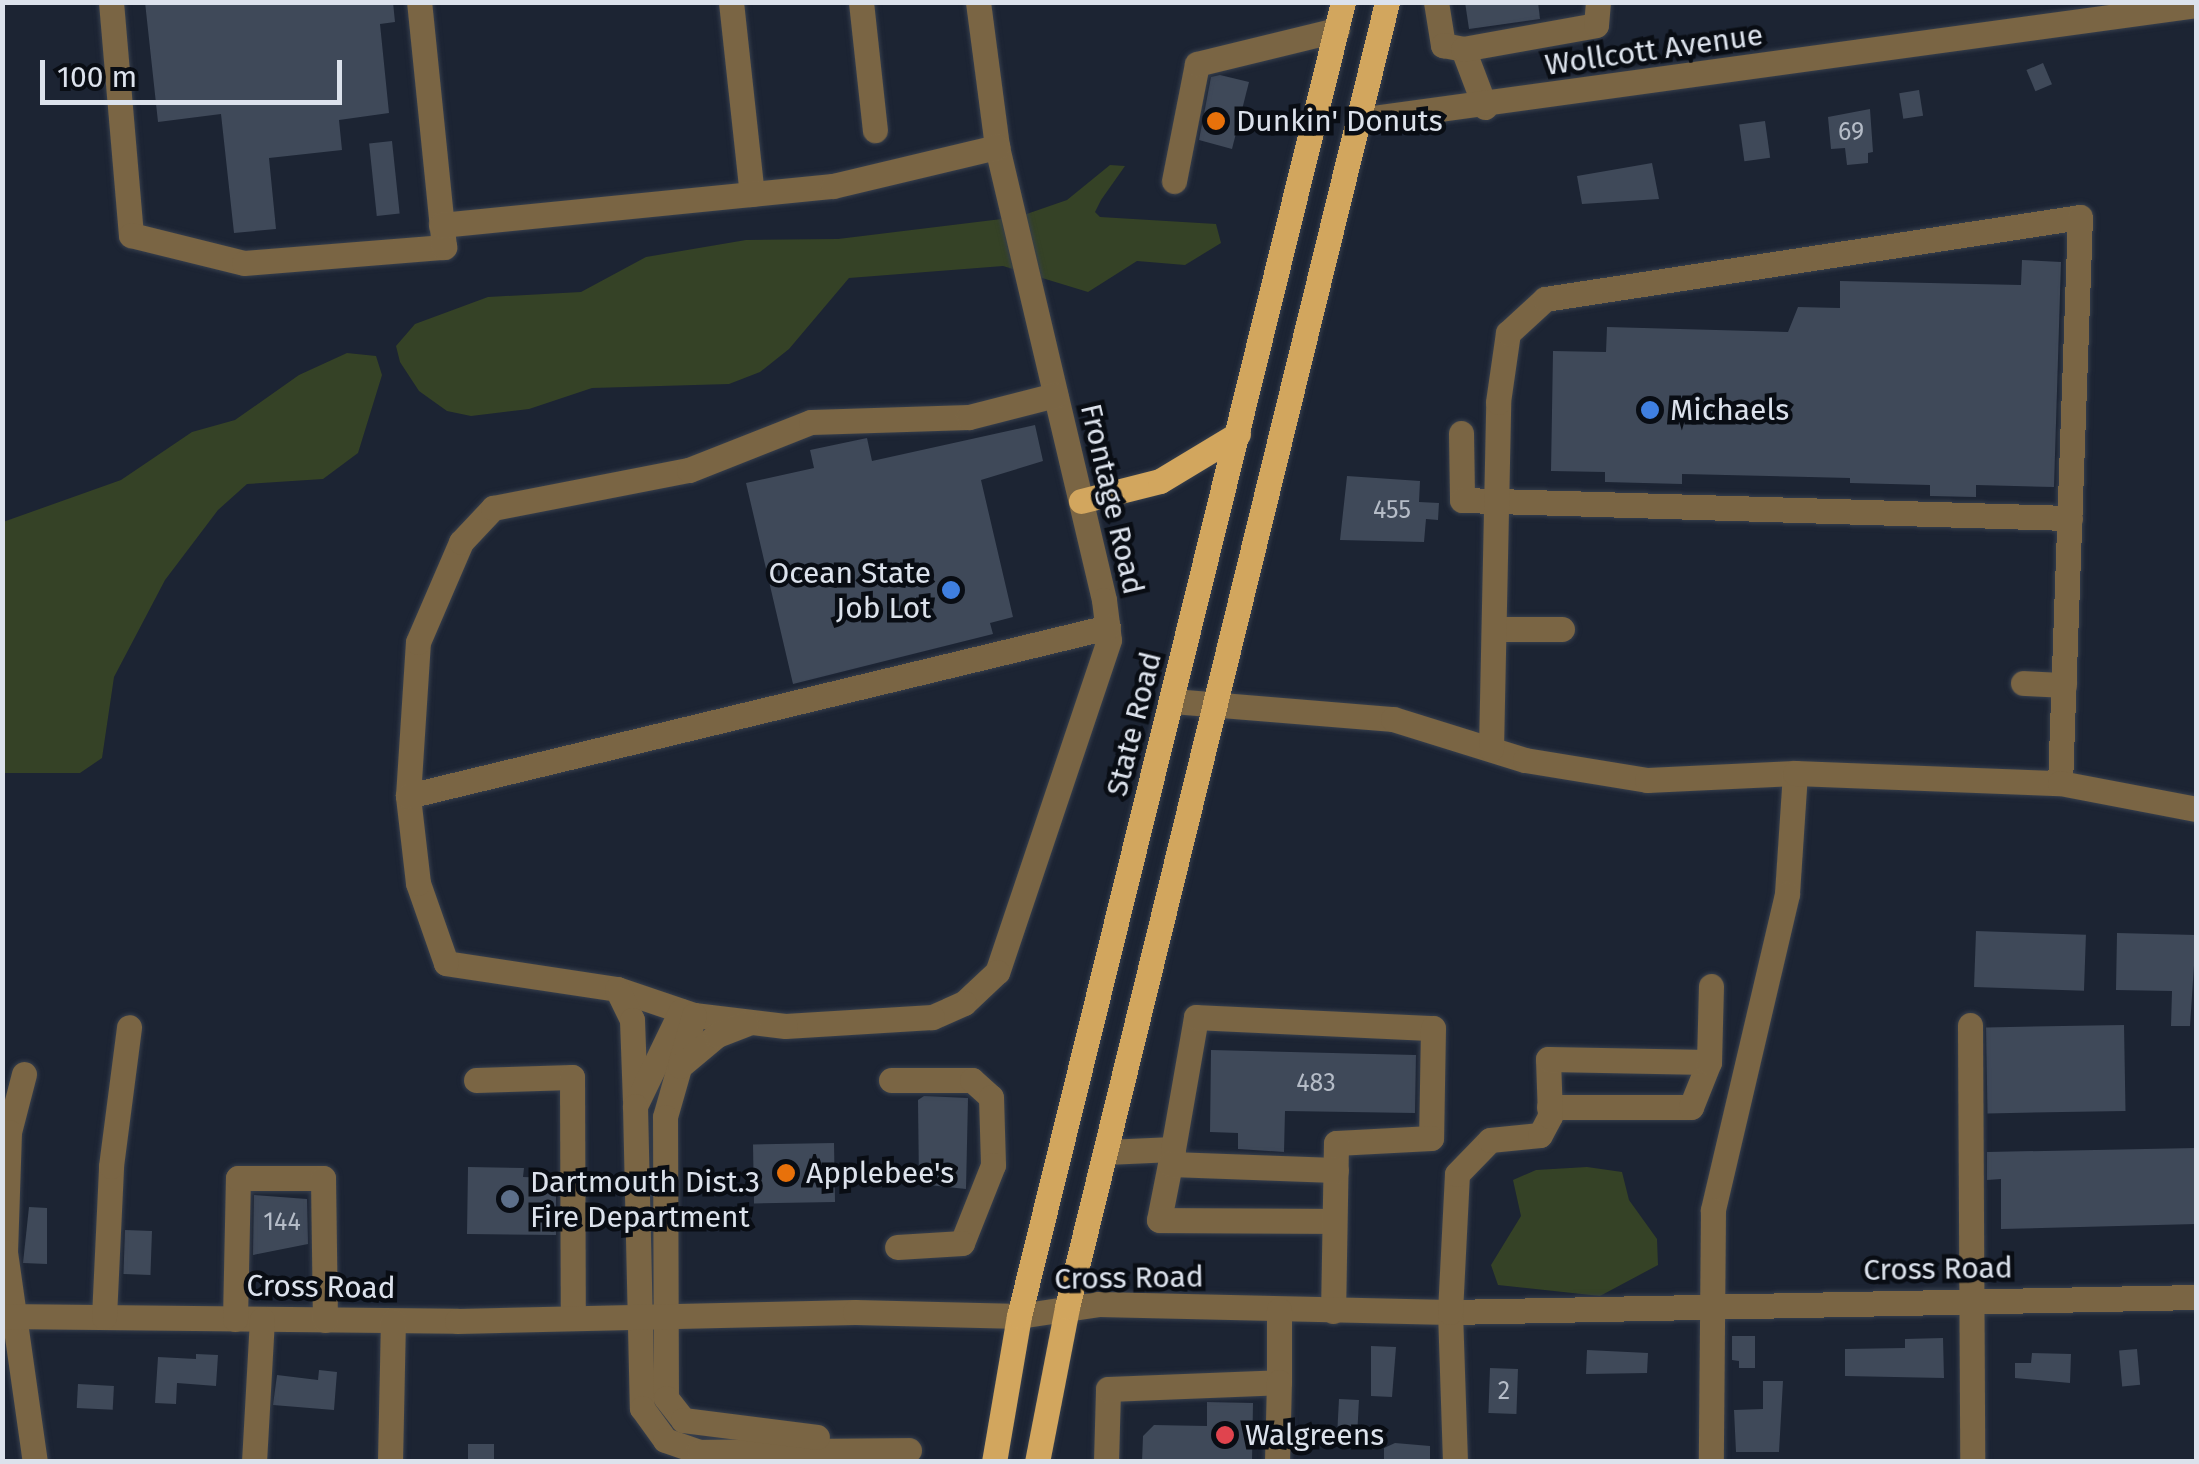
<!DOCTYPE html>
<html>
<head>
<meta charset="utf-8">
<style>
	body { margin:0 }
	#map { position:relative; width:2199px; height:1464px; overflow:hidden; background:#1c2433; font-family:"Fira Sans",sans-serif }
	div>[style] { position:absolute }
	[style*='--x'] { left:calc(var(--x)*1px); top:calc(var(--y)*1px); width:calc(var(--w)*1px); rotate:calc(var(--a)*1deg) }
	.green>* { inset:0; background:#354226 }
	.building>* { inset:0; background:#3f4959; transform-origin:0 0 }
	.roads { filter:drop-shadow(0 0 2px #373f4d) drop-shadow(0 0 2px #373f4d) }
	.minor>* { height:25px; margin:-12.5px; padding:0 12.5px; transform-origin:12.5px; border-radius:12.5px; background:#7a6544 }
	.major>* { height:25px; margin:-12.5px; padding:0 12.5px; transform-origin:12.5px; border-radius:12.5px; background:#d2a65e }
	.dots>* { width:28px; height:28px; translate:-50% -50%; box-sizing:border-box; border:5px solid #090d14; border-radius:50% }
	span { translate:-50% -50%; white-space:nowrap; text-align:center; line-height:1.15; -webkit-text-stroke:9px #090d14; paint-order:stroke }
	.number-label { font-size:25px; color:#b5bcc7 }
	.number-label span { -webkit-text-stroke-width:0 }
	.street-label { font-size:30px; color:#dce2ec }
	.poi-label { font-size:30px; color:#dce2ec }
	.left { translate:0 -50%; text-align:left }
	.right { translate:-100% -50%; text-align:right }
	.frame { position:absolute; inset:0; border:5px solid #dce2ec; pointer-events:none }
	.scale { position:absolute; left:40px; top:60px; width:302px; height:45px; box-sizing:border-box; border:5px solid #dce2ec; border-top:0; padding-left:12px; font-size:30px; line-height:35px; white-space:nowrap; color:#dce2ec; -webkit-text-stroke:8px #090d14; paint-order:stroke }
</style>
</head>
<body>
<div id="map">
	<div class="green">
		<div style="clip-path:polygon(1110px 165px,1125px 166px,1101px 200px,1095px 212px,1100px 217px,1216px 224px,1221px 243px,1185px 265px,1137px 261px,1088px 292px,1003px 266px,849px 278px,789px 349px,760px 372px,729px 384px,592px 388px,529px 409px,471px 416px,447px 411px,419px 391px,400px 362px,396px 346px,415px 324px,488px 297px,581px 292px,646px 257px,746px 240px,838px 239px,1018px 217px,1067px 200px)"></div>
		<div style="clip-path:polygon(347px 353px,376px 356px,382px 375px,358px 453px,323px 479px,247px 484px,218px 510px,165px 580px,114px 677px,102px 758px,80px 773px,3px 773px,3px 522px,121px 480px,192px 432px,235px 420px,299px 375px)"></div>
		<div style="clip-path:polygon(1587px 1167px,1622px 1172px,1629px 1200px,1657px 1239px,1658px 1265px,1600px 1296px,1498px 1285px,1491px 1265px,1521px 1216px,1513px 1180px,1536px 1170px)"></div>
	</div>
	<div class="building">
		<div style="clip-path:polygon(145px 2px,393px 2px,395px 22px,380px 24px,389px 113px,339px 120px,342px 150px,269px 158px,276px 229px,234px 233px,221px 114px,158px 122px)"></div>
		<div style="clip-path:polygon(1465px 2px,1538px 2px,1540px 19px,1469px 29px)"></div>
		<div style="left:2043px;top:63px;width:23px;height:18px;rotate:67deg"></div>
		<div style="clip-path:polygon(1220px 75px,1249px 82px,1232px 149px,1199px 140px,1211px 77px)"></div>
		<div style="left:1919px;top:90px;width:26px;height:20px;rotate:81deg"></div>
		<div style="clip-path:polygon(1870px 109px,1873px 152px,1868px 153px,1868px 163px,1847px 165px,1845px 148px,1831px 149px,1828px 117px)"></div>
		<div style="left:1765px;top:121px;width:37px;height:26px;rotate:82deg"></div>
		<div style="left:392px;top:141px;width:73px;height:23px;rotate:84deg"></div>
		<div style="clip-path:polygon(1652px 163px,1659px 199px,1582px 204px,1577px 176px)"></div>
		<div style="clip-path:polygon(2022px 260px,2061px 262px,2054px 487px,1976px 485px,1976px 497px,1930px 496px,1930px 485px,1850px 483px,1850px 478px,1682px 474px,1682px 484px,1605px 482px,1605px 472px,1551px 471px,1553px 351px,1606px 352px,1607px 327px,1788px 332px,1798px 307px,1840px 308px,1840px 281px,2021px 285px)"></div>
		<div style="clip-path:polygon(1035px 425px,1043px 461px,981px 480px,1013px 617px,990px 623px,993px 634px,793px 684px,746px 483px,814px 468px,810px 450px,867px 438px,872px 461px)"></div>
		<div style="clip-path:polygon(1347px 476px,1420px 481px,1419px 502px,1439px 503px,1438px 520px,1426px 519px,1424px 542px,1340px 540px)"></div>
		<div style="left:1976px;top:931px;width:110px;height:56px;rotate:2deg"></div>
		<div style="clip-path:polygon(2117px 933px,2196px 935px,2190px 1026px,2171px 1026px,2172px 991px,2116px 990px)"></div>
		<div style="left:2124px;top:1025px;width:86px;height:138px;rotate:89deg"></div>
		<div style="clip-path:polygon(1211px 1050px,1416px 1055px,1415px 1113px,1285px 1111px,1284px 1152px,1238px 1149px,1238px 1133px,1210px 1132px)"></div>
		<div style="clip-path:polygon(924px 1096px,968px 1098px,966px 1189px,919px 1184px,918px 1100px)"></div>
		<div style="left:834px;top:1143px;width:59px;height:81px;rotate:89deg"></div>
		<div style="clip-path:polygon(2196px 1148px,2196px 1224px,2001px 1229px,2001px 1179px,1987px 1180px,1987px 1152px)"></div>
		<div style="clip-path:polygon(468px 1167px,524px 1168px,523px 1177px,556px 1178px,556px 1235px,467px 1234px)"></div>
		<div style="clip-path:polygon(254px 1195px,307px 1199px,308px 1244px,253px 1255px)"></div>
		<div style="clip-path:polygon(29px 1207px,47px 1208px,47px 1264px,23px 1263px)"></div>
		<div style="left:125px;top:1230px;width:27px;height:44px;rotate:2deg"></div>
		<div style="clip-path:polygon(1732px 1336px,1755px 1336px,1755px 1368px,1739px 1368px,1739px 1361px,1732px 1360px)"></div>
		<div style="clip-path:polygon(1943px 1338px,1944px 1378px,1845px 1376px,1845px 1349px,1905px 1348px,1905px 1339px)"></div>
		<div style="clip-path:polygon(1371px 1346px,1396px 1347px,1392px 1397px,1371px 1396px)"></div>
		<div style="left:2137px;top:1349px;width:36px;height:18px;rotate:85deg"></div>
		<div style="clip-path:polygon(1587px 1350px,1648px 1353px,1647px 1373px,1586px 1374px)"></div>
		<div style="clip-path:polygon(2032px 1353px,2071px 1354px,2070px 1383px,2015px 1378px,2015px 1363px,2031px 1363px)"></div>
		<div style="clip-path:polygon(196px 1354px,218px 1355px,216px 1386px,177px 1383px,176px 1404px,155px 1403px,158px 1357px,196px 1359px)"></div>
		<div style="left:1490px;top:1368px;width:28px;height:45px;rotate:2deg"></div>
		<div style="clip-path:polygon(319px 1370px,337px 1372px,334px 1410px,273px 1405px,277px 1375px,318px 1380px)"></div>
		<div style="clip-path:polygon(1763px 1381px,1783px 1381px,1779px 1452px,1736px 1452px,1734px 1410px,1763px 1409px)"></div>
		<div style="left:78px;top:1384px;width:36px;height:24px;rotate:3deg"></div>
		<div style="left:1339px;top:1399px;width:20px;height:29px;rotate:3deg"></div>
		<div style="clip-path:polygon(1207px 1402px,1253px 1403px,1252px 1462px,1142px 1462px,1143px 1436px,1154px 1425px,1207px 1426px)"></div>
		<div style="clip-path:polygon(1395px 1443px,1430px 1446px,1430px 1462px,1384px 1462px,1384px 1448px)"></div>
		<div style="left:468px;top:1444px;width:26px;height:18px"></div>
	</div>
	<div class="roads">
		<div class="minor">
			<div style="--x:111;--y:2;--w:234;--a:85.1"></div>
			<div style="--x:131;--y:235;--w:116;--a:13.9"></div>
			<div style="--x:244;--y:263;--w:201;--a:-4.6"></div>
			<div style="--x:444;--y:247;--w:246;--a:-95.8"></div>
			<div style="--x:731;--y:2;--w:193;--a:83.8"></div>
			<div style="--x:861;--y:2;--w:129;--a:83.8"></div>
			<div style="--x:978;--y:2;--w:146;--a:82.5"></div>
			<div style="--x:997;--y:147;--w:465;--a:76.7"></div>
			<div style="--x:1104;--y:600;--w:40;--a:82.9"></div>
			<div style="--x:1109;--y:640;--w:350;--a:108.6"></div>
			<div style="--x:997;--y:972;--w:45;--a:136.8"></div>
			<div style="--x:964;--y:1003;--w:35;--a:156"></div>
			<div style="--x:932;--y:1017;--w:147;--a:176.5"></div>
			<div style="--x:785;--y:1026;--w:92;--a:-173.1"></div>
			<div style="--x:694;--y:1015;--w:81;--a:-161.3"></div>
			<div style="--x:617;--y:989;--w:173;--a:-171.4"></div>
			<div style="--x:446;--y:963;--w:85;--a:-109.3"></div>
			<div style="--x:418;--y:883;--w:88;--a:-96.6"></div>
			<div style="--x:408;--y:796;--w:154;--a:-86.3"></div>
			<div style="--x:418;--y:642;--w:109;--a:-66.7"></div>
			<div style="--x:461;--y:542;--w:47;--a:-46.7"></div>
			<div style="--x:493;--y:508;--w:200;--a:-11"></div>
			<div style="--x:689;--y:470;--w:131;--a:-21.5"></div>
			<div style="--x:811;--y:422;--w:158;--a:-1.8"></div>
			<div style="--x:969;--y:417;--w:89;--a:-14.3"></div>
			<div style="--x:1436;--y:2;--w:44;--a:80.8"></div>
			<div style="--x:1443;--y:45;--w:20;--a:11"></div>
			<div style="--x:1485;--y:107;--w:62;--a:-110.8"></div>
			<div style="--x:1463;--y:49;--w:135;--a:-10.2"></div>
			<div style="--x:1596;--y:25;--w:23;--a:-85"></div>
			<div style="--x:1359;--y:120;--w:845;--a:-7.82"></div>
			<div style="--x:1174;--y:181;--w:119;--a:-78.9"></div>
			<div style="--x:1197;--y:64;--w:144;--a:-13.7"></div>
			<div style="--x:441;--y:225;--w:394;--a:-5.7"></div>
			<div style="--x:833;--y:186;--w:169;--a:-13.4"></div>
			<div style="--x:1461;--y:433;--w:67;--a:89.1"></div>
			<div style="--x:1462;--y:500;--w:608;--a:1.7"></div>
			<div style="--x:1494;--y:629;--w:68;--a:0"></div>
			<div style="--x:2023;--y:683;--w:41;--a:2.8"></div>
			<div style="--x:1173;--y:701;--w:221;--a:4.7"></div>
			<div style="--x:1393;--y:719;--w:138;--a:17.3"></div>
			<div style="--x:1525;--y:760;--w:124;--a:9.3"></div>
			<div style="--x:1647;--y:780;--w:148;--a:-2.7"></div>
			<div style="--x:1795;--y:773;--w:121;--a:93.8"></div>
			<div style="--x:1787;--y:894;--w:325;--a:103.2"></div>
			<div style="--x:1713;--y:1210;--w:252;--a:90.5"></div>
			<div style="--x:1491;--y:749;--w:347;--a:-88.8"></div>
			<div style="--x:1498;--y:402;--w:70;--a:-81.8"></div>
			<div style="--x:1508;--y:333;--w:50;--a:-42.6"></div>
			<div style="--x:1545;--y:299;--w:541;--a:-8.71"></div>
			<div style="--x:2080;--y:217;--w:566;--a:92.02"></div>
			<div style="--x:1795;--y:773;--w:265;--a:2.2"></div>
			<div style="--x:2060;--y:783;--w:138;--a:10.8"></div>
			<div style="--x:408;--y:796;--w:720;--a:-13.57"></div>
			<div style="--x:617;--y:989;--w:34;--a:64"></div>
			<div style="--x:632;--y:1020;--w:80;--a:87.9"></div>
			<div style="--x:681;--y:1011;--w:106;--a:115.8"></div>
			<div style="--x:635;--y:1106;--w:302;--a:88.7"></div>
			<div style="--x:642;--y:1408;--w:39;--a:54"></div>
			<div style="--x:665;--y:1440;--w:36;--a:19"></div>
			<div style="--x:699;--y:1452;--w:210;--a:-0.5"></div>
			<div style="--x:694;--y:1015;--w:106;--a:105.9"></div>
			<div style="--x:665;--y:1117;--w:281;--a:89.8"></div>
			<div style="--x:666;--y:1398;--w:28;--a:52"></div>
			<div style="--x:683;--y:1420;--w:135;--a:7.2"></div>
			<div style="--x:1970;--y:1025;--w:437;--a:89.7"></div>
			<div style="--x:680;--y:1066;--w:48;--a:-40"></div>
			<div style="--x:717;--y:1035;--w:31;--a:-21"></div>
			<div style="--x:24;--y:1074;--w:60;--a:104.5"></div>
			<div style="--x:9;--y:1132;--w:120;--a:91.9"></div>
			<div style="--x:5;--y:1252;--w:212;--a:81.9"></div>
			<div style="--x:476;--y:1080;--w:96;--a:-1.8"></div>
			<div style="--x:572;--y:1077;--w:241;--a:89.8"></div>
			<div style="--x:891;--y:1080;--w:81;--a:0"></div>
			<div style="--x:972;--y:1080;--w:25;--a:42"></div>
			<div style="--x:991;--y:1097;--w:68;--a:88.3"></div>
			<div style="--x:993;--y:1165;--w:84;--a:111.7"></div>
			<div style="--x:962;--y:1243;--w:65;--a:176.5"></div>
			<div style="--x:1549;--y:1107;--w:142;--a:0"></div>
			<div style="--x:1691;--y:1107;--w:48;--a:-68.2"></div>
			<div style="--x:1173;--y:1149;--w:72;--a:101.2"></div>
			<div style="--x:1159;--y:1220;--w:175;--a:0.3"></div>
			<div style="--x:1106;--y:1152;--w:67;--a:-2.6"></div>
			<div style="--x:1173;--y:1149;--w:134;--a:-80.1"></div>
			<div style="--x:1196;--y:1017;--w:237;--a:2.7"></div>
			<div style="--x:1433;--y:1028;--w:110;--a:91"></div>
			<div style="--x:1431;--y:1138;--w:95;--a:177"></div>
			<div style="--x:1336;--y:1143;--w:168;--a:91"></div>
			<div style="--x:1170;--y:1164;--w:166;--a:2.1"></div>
			<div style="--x:2;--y:1316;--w:455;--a:0.6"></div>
			<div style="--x:457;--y:1321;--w:398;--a:-1.3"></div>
			<div style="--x:855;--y:1312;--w:164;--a:1.4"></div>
			<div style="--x:1019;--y:1316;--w:80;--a:-8.6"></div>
			<div style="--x:1098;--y:1304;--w:352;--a:1.3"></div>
			<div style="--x:1450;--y:1312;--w:746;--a:-1.15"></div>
			<div style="--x:104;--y:1317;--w:151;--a:-87.3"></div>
			<div style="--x:111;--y:1166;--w:140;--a:-82.6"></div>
			<div style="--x:235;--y:1319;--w:141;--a:-88.8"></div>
			<div style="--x:238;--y:1178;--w:85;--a:0"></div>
			<div style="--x:323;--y:1178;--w:142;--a:89.2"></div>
			<div style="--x:254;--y:1462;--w:143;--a:-86.8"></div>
			<div style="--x:390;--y:1462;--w:141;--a:-88.8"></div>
			<div style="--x:1106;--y:1462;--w:73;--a:-88.4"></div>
			<div style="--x:1108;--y:1389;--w:171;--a:-2.3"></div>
			<div style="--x:1279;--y:1382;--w:72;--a:-90"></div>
			<div style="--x:1277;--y:1462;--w:80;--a:-88.6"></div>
			<div style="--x:1455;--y:1462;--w:150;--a:-91.9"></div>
			<div style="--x:1450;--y:1312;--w:138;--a:-87.1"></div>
			<div style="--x:1457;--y:1174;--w:47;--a:-45.9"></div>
			<div style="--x:1490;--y:1140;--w:50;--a:-5.7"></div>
			<div style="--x:1540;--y:1135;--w:21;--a:-62"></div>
			<div style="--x:1550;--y:1116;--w:57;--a:-92"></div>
			<div style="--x:1548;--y:1059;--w:161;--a:1.1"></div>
			<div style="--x:1709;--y:1062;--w:76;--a:-88.5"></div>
		</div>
		<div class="major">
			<div style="--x:1081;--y:501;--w:81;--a:-14.2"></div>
			<div style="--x:1160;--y:481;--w:91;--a:-31.1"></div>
			<div style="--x:994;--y:1462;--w:148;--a:-80.3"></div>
			<div style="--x:1019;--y:1316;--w:1353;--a:-76.15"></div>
			<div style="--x:1037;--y:1462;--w:158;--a:-79"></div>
			<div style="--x:1067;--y:1307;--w:1344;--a:-76.22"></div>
		</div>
	</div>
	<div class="dots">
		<div style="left:1216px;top:121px;background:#e8710a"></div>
		<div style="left:1650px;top:410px;background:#3f7fe0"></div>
		<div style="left:951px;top:590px;background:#3f7fe0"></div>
		<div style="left:786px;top:1173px;background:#e8710a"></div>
		<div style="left:510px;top:1199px;background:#5c6f8a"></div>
		<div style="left:1225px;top:1435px;background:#e0444e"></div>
	</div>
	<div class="number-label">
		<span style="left:1851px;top:132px">69</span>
		<span style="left:1392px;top:510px">455</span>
		<span style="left:1316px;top:1083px">483</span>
		<span style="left:282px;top:1222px">144</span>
		<span style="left:1504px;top:1391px">2</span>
	</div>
	<div class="street-label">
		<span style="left:1654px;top:50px;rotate:-8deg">Wollcott Avenue</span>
		<span style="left:1112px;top:499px;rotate:77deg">Frontage Road</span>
		<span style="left:1134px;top:724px;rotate:-76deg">State Road</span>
		<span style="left:1938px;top:1269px;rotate:-1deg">Cross Road</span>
		<span style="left:1129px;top:1278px;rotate:-1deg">Cross Road</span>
		<span style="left:321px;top:1287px;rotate:1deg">Cross Road</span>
	</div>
	<div class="poi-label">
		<span class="left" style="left:1236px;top:121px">Dunkin' Donuts</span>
		<span class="left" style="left:1670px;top:410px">Michaels</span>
		<span class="right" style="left:931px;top:590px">Ocean State<br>Job Lot</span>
		<span class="left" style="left:806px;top:1173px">Applebee's</span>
		<span class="left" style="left:530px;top:1199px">Dartmouth Dist.3<br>Fire Department</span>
		<span class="left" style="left:1245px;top:1435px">Walgreens</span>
	</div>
	<div class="frame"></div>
	<div class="scale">100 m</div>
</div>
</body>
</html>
